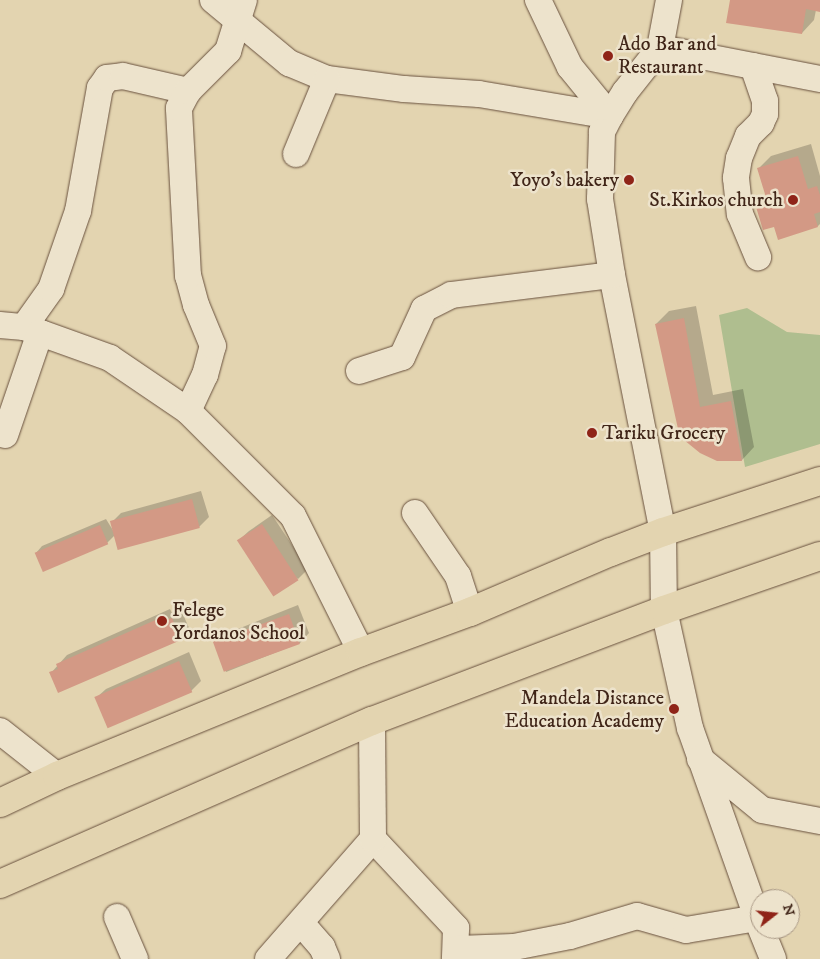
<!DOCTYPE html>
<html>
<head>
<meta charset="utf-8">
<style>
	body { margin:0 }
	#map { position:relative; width:820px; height:959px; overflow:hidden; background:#e3d4b0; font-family:"IM FELL DW Pica",serif }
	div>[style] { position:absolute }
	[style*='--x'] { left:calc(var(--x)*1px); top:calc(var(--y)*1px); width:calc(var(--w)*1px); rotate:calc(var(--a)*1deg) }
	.green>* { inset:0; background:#afbe8f }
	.shadow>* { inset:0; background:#0003 }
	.building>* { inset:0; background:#d39985; transform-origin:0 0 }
	.roads { filter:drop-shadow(0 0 1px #69513e) drop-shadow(0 0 1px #69513e) }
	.minor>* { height:26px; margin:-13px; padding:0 13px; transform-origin:13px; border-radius:13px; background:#ede3cc }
	.major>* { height:28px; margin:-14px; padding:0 14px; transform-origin:14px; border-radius:14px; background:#e3d4b0 }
	.dots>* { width:14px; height:14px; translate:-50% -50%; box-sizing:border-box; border:2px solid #ede3cc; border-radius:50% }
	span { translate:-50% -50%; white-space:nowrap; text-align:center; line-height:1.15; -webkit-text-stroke:5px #ede3cc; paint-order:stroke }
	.poi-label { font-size:20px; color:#402518 }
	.left { translate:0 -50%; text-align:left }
	.right { translate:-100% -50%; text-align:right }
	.north { position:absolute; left:750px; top:889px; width:50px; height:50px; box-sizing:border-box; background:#ede3cc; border:1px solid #a89784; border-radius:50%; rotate:74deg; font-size:14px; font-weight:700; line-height:20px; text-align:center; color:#402518 }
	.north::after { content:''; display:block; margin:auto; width:18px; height:22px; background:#8f2418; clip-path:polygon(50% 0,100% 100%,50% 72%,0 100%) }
</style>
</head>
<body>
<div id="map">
	<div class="green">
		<div style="clip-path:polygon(747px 308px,787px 332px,820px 335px,820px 444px,745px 467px,719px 315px)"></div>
	</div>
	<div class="shadow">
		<div style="clip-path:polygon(732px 0,820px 0,820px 11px,816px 10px,814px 20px,802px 33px)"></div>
		<div style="clip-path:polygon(811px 144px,820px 176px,820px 224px,818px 226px,775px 226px,758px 208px,767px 198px,758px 169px,771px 156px)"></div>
		<div style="clip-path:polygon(696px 306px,713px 395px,743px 389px,754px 447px,742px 460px,717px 460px,656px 324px,669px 311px)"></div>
		<div style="clip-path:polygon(201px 491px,209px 517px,199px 527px,115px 535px,107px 543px,36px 553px,42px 546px,106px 519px,114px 532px,111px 523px,121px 513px)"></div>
		<div style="clip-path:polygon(272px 515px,308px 569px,298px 579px,239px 540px,249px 531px)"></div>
		<div style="clip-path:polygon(298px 605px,309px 633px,300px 643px,226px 672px,215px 644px,225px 634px)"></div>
		<div style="clip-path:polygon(170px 609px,172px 613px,181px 610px,190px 630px,180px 639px,51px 673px,67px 655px)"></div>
		<div style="clip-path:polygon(189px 652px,201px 681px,191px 691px,96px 698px,106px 689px)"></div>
	</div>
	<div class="building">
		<div style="clip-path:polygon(730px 0,820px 0,820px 12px,806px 9px,802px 34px,726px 23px)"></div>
		<div style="clip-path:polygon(798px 156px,808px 189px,817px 186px,820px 195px,820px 212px,814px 214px,818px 227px,778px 240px,774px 227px,763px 230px,756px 207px,768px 204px,757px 168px)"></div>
		<div style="clip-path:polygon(684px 318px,700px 407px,731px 401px,742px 461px,717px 461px,700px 453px,684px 440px,678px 429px,655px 324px)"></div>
		<div style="left:192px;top:499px;width:30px;height:85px;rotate:75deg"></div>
		<div style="left:262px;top:524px;width:67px;height:30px;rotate:57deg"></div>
		<div style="left:100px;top:525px;width:21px;height:71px;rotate:67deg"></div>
		<div style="left:289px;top:614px;width:32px;height:81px;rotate:70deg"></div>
		<div style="clip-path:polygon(160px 618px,162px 622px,172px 618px,181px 640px,58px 693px,49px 672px,58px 669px,56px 664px)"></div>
		<div style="left:179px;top:661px;width:34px;height:92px;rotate:67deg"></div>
	</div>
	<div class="roads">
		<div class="minor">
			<div style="--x:213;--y:0;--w:99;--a:39.7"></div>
			<div style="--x:289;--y:63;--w:41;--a:22.8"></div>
			<div style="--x:327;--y:79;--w:78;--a:7.4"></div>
			<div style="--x:404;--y:89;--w:75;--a:3.8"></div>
			<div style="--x:479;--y:94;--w:133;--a:9.5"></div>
			<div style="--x:538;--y:0;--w:74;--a:64.5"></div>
			<div style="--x:570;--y:67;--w:63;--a:50.8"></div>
			<div style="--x:669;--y:0;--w:49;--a:100.6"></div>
			<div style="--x:660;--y:48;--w:56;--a:128.5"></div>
			<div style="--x:625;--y:92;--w:28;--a:122"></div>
			<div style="--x:610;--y:116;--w:18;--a:117"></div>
			<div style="--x:602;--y:132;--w:67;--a:91.7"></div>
			<div style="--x:600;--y:199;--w:77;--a:81"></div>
			<div style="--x:612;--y:275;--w:262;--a:78.8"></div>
			<div style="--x:663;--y:532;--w:78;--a:89.3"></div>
			<div style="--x:664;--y:610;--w:121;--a:77.6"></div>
			<div style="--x:690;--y:728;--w:210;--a:70.5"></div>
			<div style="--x:660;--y:48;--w:163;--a:11"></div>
			<div style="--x:753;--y:66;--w:37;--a:71"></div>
			<div style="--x:765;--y:101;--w:13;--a:90"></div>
			<div style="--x:765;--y:114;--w:10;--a:114"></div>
			<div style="--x:761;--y:123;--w:18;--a:135"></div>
			<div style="--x:748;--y:136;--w:24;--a:112"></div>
			<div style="--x:739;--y:158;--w:20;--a:99"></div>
			<div style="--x:736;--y:178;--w:36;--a:84"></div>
			<div style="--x:740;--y:214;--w:47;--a:67.3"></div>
			<div style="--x:296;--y:154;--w:81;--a:-67.5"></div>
			<div style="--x:0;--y:325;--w:24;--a:5"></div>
			<div style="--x:24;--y:327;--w:91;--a:19.8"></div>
			<div style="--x:110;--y:358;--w:94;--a:34.2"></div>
			<div style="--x:188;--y:411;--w:148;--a:45"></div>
			<div style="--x:293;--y:516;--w:152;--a:63.4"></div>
			<div style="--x:24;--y:327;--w:47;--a:-54.6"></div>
			<div style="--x:51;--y:289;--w:83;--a:-70.9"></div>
			<div style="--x:78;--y:211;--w:125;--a:-79.9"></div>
			<div style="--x:100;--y:88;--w:12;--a:-55"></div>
			<div style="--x:107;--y:78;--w:16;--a:-7"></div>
			<div style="--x:123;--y:76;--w:67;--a:13"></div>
			<div style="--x:359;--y:371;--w:45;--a:-18"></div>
			<div style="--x:402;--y:357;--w:53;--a:-65.4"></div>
			<div style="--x:424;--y:309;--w:30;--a:-27"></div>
			<div style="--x:451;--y:295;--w:162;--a:-7.1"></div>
			<div style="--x:188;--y:411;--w:40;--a:-65"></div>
			<div style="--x:205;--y:375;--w:30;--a:-75"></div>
			<div style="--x:213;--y:346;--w:44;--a:-112.5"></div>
			<div style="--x:196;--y:305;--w:30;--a:-105"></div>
			<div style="--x:188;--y:276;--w:168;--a:-93.1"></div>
			<div style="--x:179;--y:108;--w:19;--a:-62"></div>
			<div style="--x:188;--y:91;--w:57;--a:-45"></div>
			<div style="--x:228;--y:51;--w:53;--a:-72.6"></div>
			<div style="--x:5;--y:435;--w:108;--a:-71.1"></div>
			<div style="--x:415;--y:513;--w:76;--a:55.7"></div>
			<div style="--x:458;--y:576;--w:38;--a:72"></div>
			<div style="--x:0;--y:731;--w:73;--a:38.3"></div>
			<div style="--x:700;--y:759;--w:80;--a:39.4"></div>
			<div style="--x:762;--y:810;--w:59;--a:10.7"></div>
			<div style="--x:373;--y:839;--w:122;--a:47"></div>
			<div style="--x:456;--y:928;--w:31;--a:92"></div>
			<div style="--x:117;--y:917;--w:46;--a:66.8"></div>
			<div style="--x:301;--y:923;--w:32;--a:49"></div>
			<div style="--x:322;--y:947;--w:13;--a:67"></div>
			<div style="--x:761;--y:929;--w:32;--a:68"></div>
			<div style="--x:457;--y:949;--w:57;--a:-2"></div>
			<div style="--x:514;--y:947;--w:57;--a:-11.1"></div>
			<div style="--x:570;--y:936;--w:70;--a:-16.6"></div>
			<div style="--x:637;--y:916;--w:51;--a:15.9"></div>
			<div style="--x:686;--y:930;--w:72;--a:-9.6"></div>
			<div style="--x:268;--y:959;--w:159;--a:-48.8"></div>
			<div style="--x:373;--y:839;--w:118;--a:-90.5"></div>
		</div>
		<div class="major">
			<div style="--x:0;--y:803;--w:63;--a:-25.3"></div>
			<div style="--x:57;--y:776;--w:328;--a:-22.2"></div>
			<div style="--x:361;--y:652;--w:116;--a:-20.2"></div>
			<div style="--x:470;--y:612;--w:153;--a:-23.1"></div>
			<div style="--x:611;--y:552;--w:56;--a:-21"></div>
			<div style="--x:663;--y:532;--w:165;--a:-18"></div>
			<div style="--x:0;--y:884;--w:406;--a:-23.7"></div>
			<div style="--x:372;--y:721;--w:312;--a:-20.8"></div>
			<div style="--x:664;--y:610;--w:165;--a:-19.1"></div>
		</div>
	</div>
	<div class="dots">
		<div style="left:608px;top:56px;background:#8f2418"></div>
		<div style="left:629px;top:180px;background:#8f2418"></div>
		<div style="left:793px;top:200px;background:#8f2418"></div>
		<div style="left:592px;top:433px;background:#8f2418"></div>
		<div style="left:162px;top:621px;background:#8f2418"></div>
		<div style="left:674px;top:709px;background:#8f2418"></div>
	</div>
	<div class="poi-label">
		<span class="left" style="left:618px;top:56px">Ado Bar and<br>Restaurant</span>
		<span class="right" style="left:619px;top:180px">Yoyo's bakery</span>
		<span class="right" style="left:783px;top:200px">St.Kirkos church</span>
		<span class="left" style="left:602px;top:433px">Tariku Grocery</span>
		<span class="left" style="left:172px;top:622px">Felege<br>Yordanos School</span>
		<span class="right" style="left:664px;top:710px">Mandela Distance<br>Education Academy</span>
	</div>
	<div class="north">N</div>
</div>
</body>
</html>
